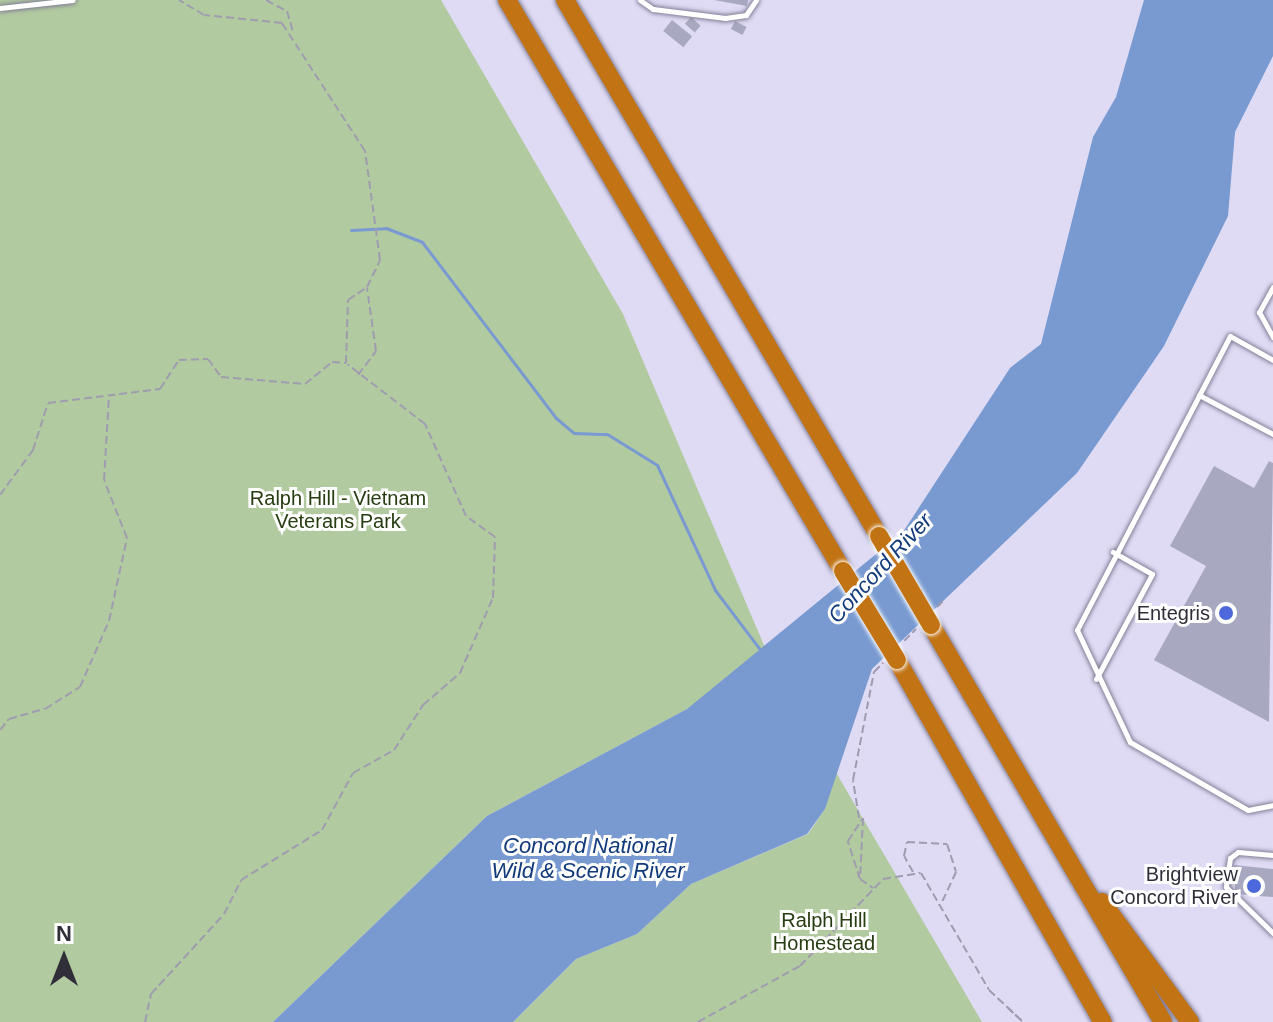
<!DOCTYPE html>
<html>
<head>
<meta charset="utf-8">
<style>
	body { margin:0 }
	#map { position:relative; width:1273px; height:1022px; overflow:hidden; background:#dfdbf5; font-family:Helvetica,sans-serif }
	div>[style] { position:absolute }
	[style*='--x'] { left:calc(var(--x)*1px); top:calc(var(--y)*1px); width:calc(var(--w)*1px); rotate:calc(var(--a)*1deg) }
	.green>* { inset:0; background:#b2caa0 }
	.water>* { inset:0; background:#789ad1 }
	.stream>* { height:3px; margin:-1.5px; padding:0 1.5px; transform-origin:1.5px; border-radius:1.5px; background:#789ad1 }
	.building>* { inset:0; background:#a8a9c1; transform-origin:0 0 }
	.path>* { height:2px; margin-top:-1px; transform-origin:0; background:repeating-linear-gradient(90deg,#9f9cb0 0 8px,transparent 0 12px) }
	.roads { filter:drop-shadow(0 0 2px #848097) drop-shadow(0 0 2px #848097) }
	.lane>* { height:5px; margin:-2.5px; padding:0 2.5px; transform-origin:2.5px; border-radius:2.5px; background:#fff }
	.highway>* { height:18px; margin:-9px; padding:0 9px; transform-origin:9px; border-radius:9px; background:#c27415 }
	.bridges { filter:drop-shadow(0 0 2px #fff) drop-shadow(0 0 2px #fff) }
	.highway-bridge>* { height:18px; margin:-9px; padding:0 9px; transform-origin:9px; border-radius:9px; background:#c27415 }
	.dots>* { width:22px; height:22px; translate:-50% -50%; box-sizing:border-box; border:4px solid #fff; border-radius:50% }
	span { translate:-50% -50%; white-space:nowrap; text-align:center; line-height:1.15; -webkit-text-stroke:6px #fff; paint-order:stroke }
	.park-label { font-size:20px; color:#273c11 }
	.poi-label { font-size:20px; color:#302e38 }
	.right { translate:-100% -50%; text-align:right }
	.water-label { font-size:22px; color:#123b7c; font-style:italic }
	.north { position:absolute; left:24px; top:918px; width:80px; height:80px; -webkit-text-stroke:6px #fff; paint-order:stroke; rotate:0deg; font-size:22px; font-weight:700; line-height:32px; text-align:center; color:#302e38 }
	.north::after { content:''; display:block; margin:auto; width:28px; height:36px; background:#302e38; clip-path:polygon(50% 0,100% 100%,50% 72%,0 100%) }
</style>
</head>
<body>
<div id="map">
	<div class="green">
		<div style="clip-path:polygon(0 0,441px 0,623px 314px,766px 650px,687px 709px,487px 816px,273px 1022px,0 1022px)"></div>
		<div style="clip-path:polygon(834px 769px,982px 1022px,513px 1022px,576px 959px,637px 934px,691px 884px,808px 834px,825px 809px)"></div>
	</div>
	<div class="water">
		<div style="clip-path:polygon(1144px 0,1273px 0,1273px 56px,1235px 132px,1228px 216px,1164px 346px,1077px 473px,872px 669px,825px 809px,807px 834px,691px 884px,637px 934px,576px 959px,513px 1022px,273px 1022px,487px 816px,687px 709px,903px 532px,1010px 368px,1041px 344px,1093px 137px,1116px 97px)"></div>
	</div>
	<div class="stream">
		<div style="--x:351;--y:230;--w:35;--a:-3"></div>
		<div style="--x:386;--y:228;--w:39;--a:21"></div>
		<div style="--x:422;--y:242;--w:221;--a:52.7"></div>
		<div style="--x:556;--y:418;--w:23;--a:40"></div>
		<div style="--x:574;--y:433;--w:33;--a:2"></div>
		<div style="--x:607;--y:434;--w:59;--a:31.8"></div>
		<div style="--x:657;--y:465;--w:138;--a:65.1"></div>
		<div style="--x:715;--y:590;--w:83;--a:52.9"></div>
	</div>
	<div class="building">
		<div style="clip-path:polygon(714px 0,748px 0,747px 6px)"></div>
		<div style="left:691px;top:17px;width:13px;height:9px;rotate:42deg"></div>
		<div style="left:672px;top:20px;width:26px;height:14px;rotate:39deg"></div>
		<div style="left:735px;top:21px;width:13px;height:9px;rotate:27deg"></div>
		<div style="clip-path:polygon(1269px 461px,1273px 463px,1269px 722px,1154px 660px,1206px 566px,1170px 546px,1214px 466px,1254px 488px)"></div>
		<div style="clip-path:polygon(1234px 865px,1273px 869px,1273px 897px,1235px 894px)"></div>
	</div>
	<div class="path">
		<div style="--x:266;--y:0;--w:24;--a:28"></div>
		<div style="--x:287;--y:11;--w:22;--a:74"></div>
		<div style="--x:358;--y:375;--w:30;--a:-53"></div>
		<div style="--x:376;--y:351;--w:64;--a:-98.1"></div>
		<div style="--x:0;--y:495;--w:56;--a:-53.7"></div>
		<div style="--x:33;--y:450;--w:49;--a:-72.3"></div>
		<div style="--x:48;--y:403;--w:113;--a:-7.1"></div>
		<div style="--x:160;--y:389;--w:35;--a:-57"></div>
		<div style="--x:179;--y:360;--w:29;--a:-2"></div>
		<div style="--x:208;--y:359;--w:22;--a:54"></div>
		<div style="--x:221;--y:377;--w:84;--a:4.8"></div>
		<div style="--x:305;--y:384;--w:35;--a:-39"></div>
		<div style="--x:332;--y:362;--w:14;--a:4"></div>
		<div style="--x:346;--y:363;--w:63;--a:-88.2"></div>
		<div style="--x:348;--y:300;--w:23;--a:-34"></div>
		<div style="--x:367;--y:287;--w:30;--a:-64"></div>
		<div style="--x:380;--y:260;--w:110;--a:-97.8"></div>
		<div style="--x:365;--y:151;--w:153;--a:-123"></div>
		<div style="--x:282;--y:23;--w:78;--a:-174.1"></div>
		<div style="--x:204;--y:15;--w:29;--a:-149"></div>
		<div style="--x:937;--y:607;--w:10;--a:-45"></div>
		<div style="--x:904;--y:641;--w:17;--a:-45"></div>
		<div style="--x:0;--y:730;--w:14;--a:-51"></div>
		<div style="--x:9;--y:719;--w:37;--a:-16"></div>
		<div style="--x:45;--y:709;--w:41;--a:-32.2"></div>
		<div style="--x:80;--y:687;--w:72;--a:-66.3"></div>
		<div style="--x:109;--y:621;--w:85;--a:-77.8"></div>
		<div style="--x:127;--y:538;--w:62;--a:-111.6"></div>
		<div style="--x:104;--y:480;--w:84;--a:-86.6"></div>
		<div style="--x:859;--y:818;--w:38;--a:-99"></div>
		<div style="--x:853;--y:780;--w:110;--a:-79"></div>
		<div style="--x:874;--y:672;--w:13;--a:-45"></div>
		<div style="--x:913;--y:872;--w:18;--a:-119"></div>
		<div style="--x:904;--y:856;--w:14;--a:-78"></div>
		<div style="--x:907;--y:842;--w:40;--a:2.9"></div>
		<div style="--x:947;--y:844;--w:29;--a:72"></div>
		<div style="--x:956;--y:872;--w:33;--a:115"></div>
		<div style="--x:860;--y:879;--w:40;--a:-108"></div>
		<div style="--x:848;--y:841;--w:27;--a:-57"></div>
		<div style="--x:863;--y:818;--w:61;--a:92.8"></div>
		<div style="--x:860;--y:879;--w:16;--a:35"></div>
		<div style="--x:145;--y:1022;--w:29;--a:-78"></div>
		<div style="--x:151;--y:994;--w:108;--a:-47.6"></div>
		<div style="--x:224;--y:914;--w:38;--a:-63"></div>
		<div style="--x:241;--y:880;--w:95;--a:-31.7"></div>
		<div style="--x:322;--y:830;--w:65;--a:-61.5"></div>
		<div style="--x:353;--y:773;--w:47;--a:-29.3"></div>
		<div style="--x:394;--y:750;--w:54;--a:-57.2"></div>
		<div style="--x:423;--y:705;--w:49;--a:-40.9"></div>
		<div style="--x:460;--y:673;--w:82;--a:-66.3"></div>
		<div style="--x:493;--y:598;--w:61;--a:-88.1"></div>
		<div style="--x:495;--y:537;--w:36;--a:-144"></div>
		<div style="--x:466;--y:516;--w:101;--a:-114"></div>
		<div style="--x:425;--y:424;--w:98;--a:-142.4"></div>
		<div style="--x:698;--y:1022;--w:116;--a:-28.8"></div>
		<div style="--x:800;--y:966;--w:120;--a:-46.3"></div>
		<div style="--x:883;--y:879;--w:38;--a:-9"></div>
		<div style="--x:921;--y:873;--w:135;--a:59.8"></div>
		<div style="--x:989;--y:990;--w:45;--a:43.2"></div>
		<div style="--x:1022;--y:1021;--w:19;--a:-137"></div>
	</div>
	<div class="roads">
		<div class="lane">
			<div style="--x:640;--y:0;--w:16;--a:35"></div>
			<div style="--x:653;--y:9;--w:73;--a:7.1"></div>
			<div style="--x:725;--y:18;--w:21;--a:-8"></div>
			<div style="--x:746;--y:15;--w:18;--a:-56"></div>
			<div style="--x:0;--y:8;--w:73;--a:-6.3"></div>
			<div style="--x:1273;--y:287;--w:29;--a:119"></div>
			<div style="--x:1259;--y:312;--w:29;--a:61"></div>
			<div style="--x:1273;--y:360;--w:49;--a:-150.8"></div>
			<div style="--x:1230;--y:336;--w:331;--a:117.5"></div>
			<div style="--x:1077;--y:630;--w:124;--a:64.7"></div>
			<div style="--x:1130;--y:742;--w:136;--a:30"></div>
			<div style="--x:1248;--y:810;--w:25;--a:-11"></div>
			<div style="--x:1199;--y:395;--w:84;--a:27.8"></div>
			<div style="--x:1096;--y:679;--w:119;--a:-61.9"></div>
			<div style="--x:1152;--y:574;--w:45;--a:-150.6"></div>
			<div style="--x:1273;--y:855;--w:35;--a:-175"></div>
			<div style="--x:1238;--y:852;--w:10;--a:143"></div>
			<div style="--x:1230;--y:858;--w:29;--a:98"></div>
			<div style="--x:1226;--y:887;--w:66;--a:44.4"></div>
		</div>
		<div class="highway">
			<div style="--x:507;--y:0;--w:663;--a:59.53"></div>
			<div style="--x:565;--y:0;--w:621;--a:59.64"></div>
			<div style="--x:931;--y:625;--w:460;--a:59.7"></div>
			<div style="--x:897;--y:660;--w:417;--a:60.4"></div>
			<div style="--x:1102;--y:902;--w:149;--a:53.7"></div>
		</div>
	</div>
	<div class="bridges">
		<div class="highway-bridge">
			<div style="--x:879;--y:536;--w:103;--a:59.7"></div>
			<div style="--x:843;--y:571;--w:104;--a:58.8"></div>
		</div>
	</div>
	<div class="dots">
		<div style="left:1226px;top:613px;background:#4d68dc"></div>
		<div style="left:1254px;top:886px;background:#4d68dc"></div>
	</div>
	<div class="park-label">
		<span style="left:338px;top:510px">Ralph Hill - Vietnam<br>Veterans Park</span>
		<span style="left:824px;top:932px">Ralph Hill<br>Homestead</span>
	</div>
	<div class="poi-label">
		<span class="right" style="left:1210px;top:613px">Entegris</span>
		<span class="right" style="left:1238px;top:886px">Brightview<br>Concord River</span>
	</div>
	<div class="water-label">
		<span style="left:880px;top:568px;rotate:-47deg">Concord River</span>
		<span style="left:588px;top:858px">Concord National<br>Wild &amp; Scenic River</span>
	</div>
	<div class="north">N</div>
</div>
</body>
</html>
